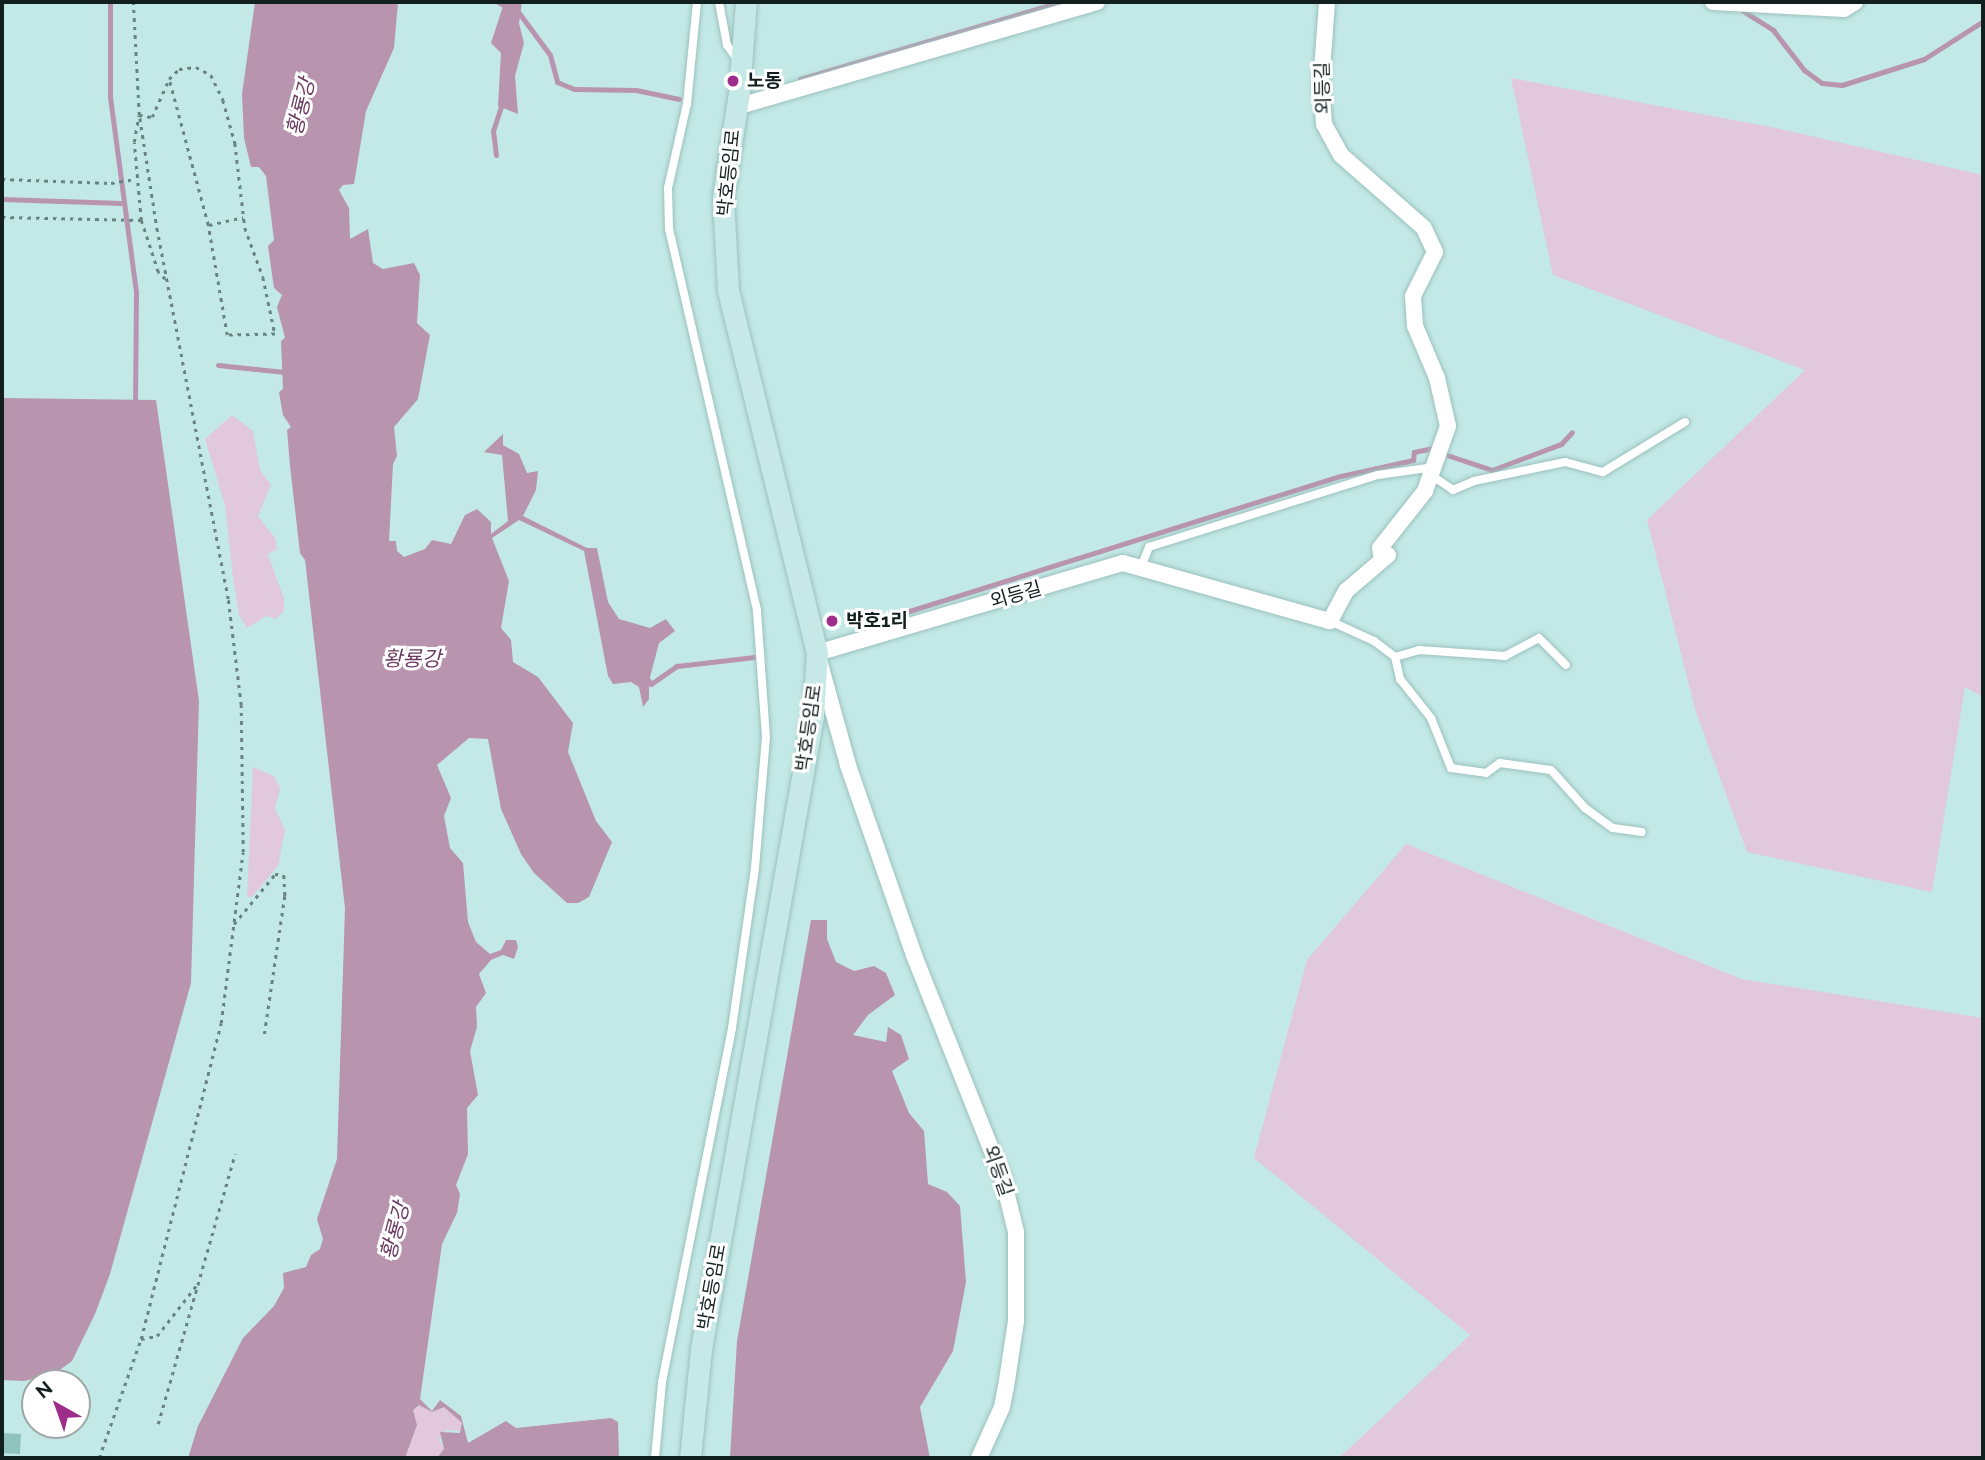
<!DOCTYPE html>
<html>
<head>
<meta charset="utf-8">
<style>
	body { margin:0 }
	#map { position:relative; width:1985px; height:1460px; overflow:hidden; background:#c3e9e6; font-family:Raleway,"Noto Sans KR",sans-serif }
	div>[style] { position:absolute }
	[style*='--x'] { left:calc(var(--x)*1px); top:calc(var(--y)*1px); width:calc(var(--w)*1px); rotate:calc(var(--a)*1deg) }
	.green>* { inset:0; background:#e1c9db }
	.water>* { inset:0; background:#b894ae }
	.stream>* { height:5px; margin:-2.5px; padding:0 2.5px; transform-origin:2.5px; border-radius:2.5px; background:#b894ae }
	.building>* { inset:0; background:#8ec3bf; transform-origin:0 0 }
	.path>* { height:2.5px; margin-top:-1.25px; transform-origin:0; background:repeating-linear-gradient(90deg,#688380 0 3.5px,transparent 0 8.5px) }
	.roads { filter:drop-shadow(0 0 2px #9bc1bd) drop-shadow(0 0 2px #9bc1bd) }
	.lane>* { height:8px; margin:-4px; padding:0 4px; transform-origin:4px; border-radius:4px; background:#fff }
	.street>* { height:16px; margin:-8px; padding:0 8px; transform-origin:8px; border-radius:8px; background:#fff }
	.secondary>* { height:21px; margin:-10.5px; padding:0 10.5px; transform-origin:10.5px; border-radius:10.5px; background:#c6e8e6 }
	.dots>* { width:19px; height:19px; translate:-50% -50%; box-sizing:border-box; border:4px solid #fff; border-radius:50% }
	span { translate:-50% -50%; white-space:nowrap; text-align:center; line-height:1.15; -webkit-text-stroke:6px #fff; paint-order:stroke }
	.poi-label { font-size:19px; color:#11201e; font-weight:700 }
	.left { translate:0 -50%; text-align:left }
	.street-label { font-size:19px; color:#11201e }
	.water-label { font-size:21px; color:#6c3c62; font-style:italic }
	.frame { position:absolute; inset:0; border:4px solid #11201e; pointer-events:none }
	.north { position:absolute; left:21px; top:1369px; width:70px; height:70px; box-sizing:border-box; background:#fff; border:2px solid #a0a6a5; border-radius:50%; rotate:320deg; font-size:19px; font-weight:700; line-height:28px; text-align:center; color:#11201e }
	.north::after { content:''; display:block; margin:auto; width:24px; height:32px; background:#9d2c8a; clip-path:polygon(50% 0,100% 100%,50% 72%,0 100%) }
</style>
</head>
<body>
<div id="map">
	<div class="green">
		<div style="clip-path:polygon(1511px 78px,1776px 128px,1983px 175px,1983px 697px,1965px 687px,1932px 892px,1747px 852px,1696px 712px,1647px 520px,1805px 370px,1553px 275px)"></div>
		<div style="clip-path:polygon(232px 415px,253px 431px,260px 470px,271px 485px,258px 516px,275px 538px,277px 549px,268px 554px,284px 599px,284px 611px,276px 619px,266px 616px,247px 628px,239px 615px,233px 578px,225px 505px,205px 439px)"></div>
		<div style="clip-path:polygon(253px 767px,274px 776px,280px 789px,275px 808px,285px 830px,278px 866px,252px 897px,247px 897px)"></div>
		<div style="clip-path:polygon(1406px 844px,1742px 979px,1983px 1018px,1983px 1458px,1339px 1458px,1470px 1335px,1254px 1158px,1307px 960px)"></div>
		<div style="clip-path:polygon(419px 1405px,432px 1412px,444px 1406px,462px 1423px,463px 1431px,447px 1430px,439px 1439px,444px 1450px,437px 1458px,405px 1458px,417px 1425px,412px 1411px)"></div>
	</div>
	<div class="water">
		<div style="clip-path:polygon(255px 2px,398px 2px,394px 48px,366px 111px,354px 184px,343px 185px,339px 190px,349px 208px,350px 239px,368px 229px,373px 263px,383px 269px,414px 263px,420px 275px,417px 323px,430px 335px,418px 399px,394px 427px,397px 456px,393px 464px,389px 541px,396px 541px,397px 551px,404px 557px,425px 549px,432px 540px,451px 544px,465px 515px,477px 509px,491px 522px,491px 534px,508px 521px,502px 455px,484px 452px,503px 434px,503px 445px,519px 454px,527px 473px,538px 471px,536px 490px,523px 516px,587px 548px,597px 548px,608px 602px,619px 619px,650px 628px,666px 619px,675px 631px,659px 643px,649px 681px,649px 699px,643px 707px,639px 687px,631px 682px,613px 684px,608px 676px,584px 551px,519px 520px,492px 538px,509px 581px,501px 628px,511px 640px,513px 662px,538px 677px,573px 723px,568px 752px,596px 821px,612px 842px,589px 897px,578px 903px,567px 903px,534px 873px,521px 854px,501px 809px,488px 739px,469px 738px,437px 765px,451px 798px,444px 816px,450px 848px,463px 863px,468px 922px,476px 942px,490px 954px,501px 950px,506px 940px,516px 940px,518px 947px,514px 959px,503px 955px,491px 960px,479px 974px,486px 993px,476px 1007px,477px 1027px,470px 1051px,478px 1095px,467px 1108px,468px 1154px,456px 1185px,460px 1194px,457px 1213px,442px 1244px,420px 1399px,432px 1411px,440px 1400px,461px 1416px,468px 1443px,506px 1421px,516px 1428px,611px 1418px,618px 1422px,619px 1458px,437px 1458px,444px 1449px,440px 1432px,460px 1433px,462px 1423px,444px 1407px,432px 1412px,419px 1405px,413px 1410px,417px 1425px,405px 1458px,188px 1458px,198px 1426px,243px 1338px,274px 1306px,284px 1288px,283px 1273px,306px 1267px,311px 1255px,320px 1249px,323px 1239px,317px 1219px,337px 1159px,345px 908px,305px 560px,300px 553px,290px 466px,287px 430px,291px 427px,283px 415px,279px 392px,283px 389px,281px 341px,285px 338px,277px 307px,282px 295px,274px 288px,268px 246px,274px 240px,266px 176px,259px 167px,251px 167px,244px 138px,242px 94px)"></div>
		<div style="clip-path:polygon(522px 2px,519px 23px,524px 43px,515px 76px,518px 114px,498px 106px,501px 53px,491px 43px,504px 3px)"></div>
		<div style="clip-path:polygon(2px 398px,156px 400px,199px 701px,191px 983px,110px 1274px,95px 1314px,72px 1361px,54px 1374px,24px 1381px,2px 1380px)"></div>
		<div style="clip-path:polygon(811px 920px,827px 920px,827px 939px,836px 962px,854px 971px,874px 966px,886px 973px,895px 995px,868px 1015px,853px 1035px,886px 1042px,888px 1027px,901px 1035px,909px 1059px,892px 1071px,909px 1113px,924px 1131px,928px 1184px,947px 1192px,960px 1206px,966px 1282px,953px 1351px,920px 1407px,930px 1458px,730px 1458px,737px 1341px)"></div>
	</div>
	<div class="stream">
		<div style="--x:110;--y:2;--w:95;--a:90"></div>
		<div style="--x:110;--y:97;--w:197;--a:82.4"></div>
		<div style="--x:136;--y:292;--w:116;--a:90.5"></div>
		<div style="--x:498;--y:2;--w:24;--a:28"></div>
		<div style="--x:519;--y:13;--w:52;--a:53.6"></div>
		<div style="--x:550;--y:55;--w:28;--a:75"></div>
		<div style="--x:557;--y:82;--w:18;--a:22"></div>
		<div style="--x:574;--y:89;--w:62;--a:0.9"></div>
		<div style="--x:636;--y:90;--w:44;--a:11.8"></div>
		<div style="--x:1743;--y:11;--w:36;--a:32"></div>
		<div style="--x:1773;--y:30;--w:51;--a:52.2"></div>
		<div style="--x:1804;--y:70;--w:22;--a:36"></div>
		<div style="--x:1822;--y:83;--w:20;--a:6"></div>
		<div style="--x:1842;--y:85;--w:86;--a:-17.6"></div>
		<div style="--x:1924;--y:59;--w:67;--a:-32.7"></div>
		<div style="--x:800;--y:79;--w:271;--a:-16.5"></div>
		<div style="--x:496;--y:155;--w:24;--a:-97"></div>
		<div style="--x:493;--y:131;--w:32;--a:-72"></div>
		<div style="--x:2;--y:199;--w:119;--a:1.9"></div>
		<div style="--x:218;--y:365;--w:67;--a:6"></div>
		<div style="--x:1447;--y:455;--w:47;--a:18.4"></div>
		<div style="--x:1492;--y:470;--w:74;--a:-20.6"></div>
		<div style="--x:1561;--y:444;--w:16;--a:-47"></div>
		<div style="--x:874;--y:622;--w:489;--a:-17.4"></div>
		<div style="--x:1341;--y:476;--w:74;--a:-12.5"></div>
		<div style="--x:1413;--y:460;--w:8;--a:-83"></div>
		<div style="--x:1414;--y:452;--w:25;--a:-12"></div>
		<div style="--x:645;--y:676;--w:10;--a:53"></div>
		<div style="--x:651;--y:684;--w:32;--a:-35"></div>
		<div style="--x:677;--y:666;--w:78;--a:-6.7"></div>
	</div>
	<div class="building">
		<div style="left:2px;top:1433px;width:19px;height:20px;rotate:3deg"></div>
	</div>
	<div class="path">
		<div style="--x:2;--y:179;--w:109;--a:2.1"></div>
		<div style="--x:111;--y:183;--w:25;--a:-9"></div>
		<div style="--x:2;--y:217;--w:139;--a:1.2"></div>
		<div style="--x:209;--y:225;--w:35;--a:-13"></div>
		<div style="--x:165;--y:279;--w:10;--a:-135"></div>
		<div style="--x:158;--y:272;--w:55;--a:-108.1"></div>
		<div style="--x:141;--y:220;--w:78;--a:-95.1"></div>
		<div style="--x:134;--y:142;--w:27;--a:-80"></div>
		<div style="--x:139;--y:115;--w:13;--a:9"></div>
		<div style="--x:152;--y:117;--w:42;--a:-65.9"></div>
		<div style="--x:169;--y:79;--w:14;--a:-45"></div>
		<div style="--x:179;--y:69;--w:17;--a:-7"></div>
		<div style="--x:196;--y:67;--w:17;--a:28"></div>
		<div style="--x:211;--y:75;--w:28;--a:64"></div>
		<div style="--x:223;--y:100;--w:45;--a:74.4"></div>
		<div style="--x:235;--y:143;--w:86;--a:83.3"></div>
		<div style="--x:245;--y:228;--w:52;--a:69.8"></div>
		<div style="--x:263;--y:277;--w:58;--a:78.1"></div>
		<div style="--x:275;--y:334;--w:48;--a:178.8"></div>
		<div style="--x:227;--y:335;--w:112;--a:-99.8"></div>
		<div style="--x:208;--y:225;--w:151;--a:-105"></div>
		<div style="--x:234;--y:924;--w:65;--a:-50.6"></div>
		<div style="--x:275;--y:874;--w:9;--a:6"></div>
		<div style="--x:284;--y:875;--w:21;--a:87"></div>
		<div style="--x:285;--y:896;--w:144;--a:98.4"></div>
		<div style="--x:141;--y:1339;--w:16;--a:-11"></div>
		<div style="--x:157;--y:1336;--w:68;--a:-52.1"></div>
		<div style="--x:158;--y:1424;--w:281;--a:-74.1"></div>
		<div style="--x:99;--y:1458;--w:126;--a:-70.6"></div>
		<div style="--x:141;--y:1339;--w:326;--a:-75.8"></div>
		<div style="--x:221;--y:1023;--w:172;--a:-82.7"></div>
		<div style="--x:243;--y:852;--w:147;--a:-90.8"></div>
		<div style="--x:241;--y:705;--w:107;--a:-97"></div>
		<div style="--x:228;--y:599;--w:375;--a:-100.9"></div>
		<div style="--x:157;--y:231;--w:117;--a:-98.8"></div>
		<div style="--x:139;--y:115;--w:113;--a:-93"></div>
	</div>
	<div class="roads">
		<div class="lane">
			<div style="--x:719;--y:2;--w:44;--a:79.5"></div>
			<div style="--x:727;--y:45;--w:19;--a:54"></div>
			<div style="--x:1431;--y:475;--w:27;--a:34"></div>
			<div style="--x:1453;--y:490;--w:23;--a:-23"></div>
			<div style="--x:1474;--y:481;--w:93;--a:-11.8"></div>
			<div style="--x:1565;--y:462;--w:39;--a:15"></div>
			<div style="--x:1603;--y:472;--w:96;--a:-31.4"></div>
			<div style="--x:1141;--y:567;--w:22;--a:-68"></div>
			<div style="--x:1149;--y:547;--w:240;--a:-17.5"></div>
			<div style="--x:1378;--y:475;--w:57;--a:-8.1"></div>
			<div style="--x:1330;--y:621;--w:48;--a:24.4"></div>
			<div style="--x:1374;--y:641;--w:26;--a:37"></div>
			<div style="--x:1395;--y:657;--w:23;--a:77"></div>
			<div style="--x:1400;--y:679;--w:50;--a:51.5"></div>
			<div style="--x:1431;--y:718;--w:54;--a:68.2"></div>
			<div style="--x:1451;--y:768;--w:35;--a:8"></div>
			<div style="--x:1486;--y:773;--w:17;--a:-36"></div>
			<div style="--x:1500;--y:763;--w:51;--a:7.8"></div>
			<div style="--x:1551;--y:770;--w:51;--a:48.2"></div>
			<div style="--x:1585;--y:808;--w:34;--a:36"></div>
			<div style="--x:1613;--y:828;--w:29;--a:8"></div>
			<div style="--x:1395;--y:657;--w:25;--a:-16"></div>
			<div style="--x:1419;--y:650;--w:86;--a:4"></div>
			<div style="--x:1505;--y:656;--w:38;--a:-28"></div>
			<div style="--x:1539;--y:638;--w:38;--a:45"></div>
			<div style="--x:655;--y:1458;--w:76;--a:-84.7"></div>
			<div style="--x:662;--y:1382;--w:361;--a:-78.8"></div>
			<div style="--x:732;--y:1028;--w:162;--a:-81.8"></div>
			<div style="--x:755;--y:868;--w:131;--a:-85.2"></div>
			<div style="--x:766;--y:737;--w:127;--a:-94.1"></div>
			<div style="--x:757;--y:610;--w:391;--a:-103"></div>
			<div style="--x:669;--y:229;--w:41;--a:-91.4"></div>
			<div style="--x:668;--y:188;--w:86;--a:-77.3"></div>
			<div style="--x:687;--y:104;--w:102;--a:-84.4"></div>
		</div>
		<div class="street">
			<div style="--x:1713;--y:2;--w:131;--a:3.1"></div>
			<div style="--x:1844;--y:9;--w:13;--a:-32"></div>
			<div style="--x:736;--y:107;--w:376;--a:-16.2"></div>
			<div style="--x:979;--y:1458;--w:56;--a:-65.7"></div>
			<div style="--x:1002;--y:1407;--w:20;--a:-79"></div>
			<div style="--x:1006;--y:1387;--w:67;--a:-81.4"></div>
			<div style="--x:1016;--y:1321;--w:89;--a:-90"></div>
			<div style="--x:1016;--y:1232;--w:55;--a:-103.8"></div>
			<div style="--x:1003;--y:1179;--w:241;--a:-111.7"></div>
			<div style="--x:914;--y:955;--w:201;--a:-109.2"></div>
			<div style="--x:848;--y:765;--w:116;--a:-105.5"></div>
			<div style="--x:817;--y:653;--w:319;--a:-16.4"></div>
			<div style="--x:1123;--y:563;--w:215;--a:15.7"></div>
			<div style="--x:1330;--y:621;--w:34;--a:-62"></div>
			<div style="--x:1346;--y:591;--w:55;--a:-40.6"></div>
			<div style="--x:1388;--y:555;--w:7;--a:-172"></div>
			<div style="--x:1381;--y:554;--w:6;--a:-99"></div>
			<div style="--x:1380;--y:548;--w:73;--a:-51.7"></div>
			<div style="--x:1425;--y:491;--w:69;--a:-70.5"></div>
			<div style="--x:1448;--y:426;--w:49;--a:-102.9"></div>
			<div style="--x:1437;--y:378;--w:56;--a:-112.9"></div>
			<div style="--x:1415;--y:326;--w:30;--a:-94"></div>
			<div style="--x:1413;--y:296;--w:49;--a:-63.4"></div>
			<div style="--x:1435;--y:252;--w:26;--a:-115"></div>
			<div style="--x:1424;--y:228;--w:111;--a:-138.7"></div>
			<div style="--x:1341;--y:155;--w:35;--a:-119"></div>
			<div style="--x:1324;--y:124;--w:40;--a:-94.3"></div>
			<div style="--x:1321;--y:84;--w:82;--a:-85.8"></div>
		</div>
		<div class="secondary">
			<div style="--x:690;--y:1458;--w:110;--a:-84.2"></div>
			<div style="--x:701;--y:1349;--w:643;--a:-79.97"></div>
			<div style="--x:813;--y:716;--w:63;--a:-86.4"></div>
			<div style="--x:817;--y:653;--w:374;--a:-103.8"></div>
			<div style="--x:728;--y:290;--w:93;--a:-93.1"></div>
			<div style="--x:723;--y:197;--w:106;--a:-81.3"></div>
			<div style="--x:739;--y:92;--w:90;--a:-85.6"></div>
		</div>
	</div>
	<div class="dots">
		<div style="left:733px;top:81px;background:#9d2c8a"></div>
		<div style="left:832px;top:621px;background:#9d2c8a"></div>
	</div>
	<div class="poi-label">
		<span class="left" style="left:747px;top:81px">노동</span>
		<span class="left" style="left:846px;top:621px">박호1리</span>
	</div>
	<div class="street-label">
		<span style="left:1323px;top:88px;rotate:-91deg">외등길</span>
		<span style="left:729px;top:173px;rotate:-84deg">박호등임로</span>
		<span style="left:1016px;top:595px;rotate:-16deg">외등길</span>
		<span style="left:809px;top:728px;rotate:-82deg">박호등임로</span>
		<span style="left:998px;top:1171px;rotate:71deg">외등길</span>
		<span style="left:712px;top:1287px;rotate:-80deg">박호등임로</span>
	</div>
	<div class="water-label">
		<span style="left:301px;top:107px;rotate:-76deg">황룡강</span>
		<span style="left:412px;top:659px">황룡강</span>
		<span style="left:395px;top:1231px;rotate:-75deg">황룡강</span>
	</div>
	<div class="frame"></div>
	<div class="north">N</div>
</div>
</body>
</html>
